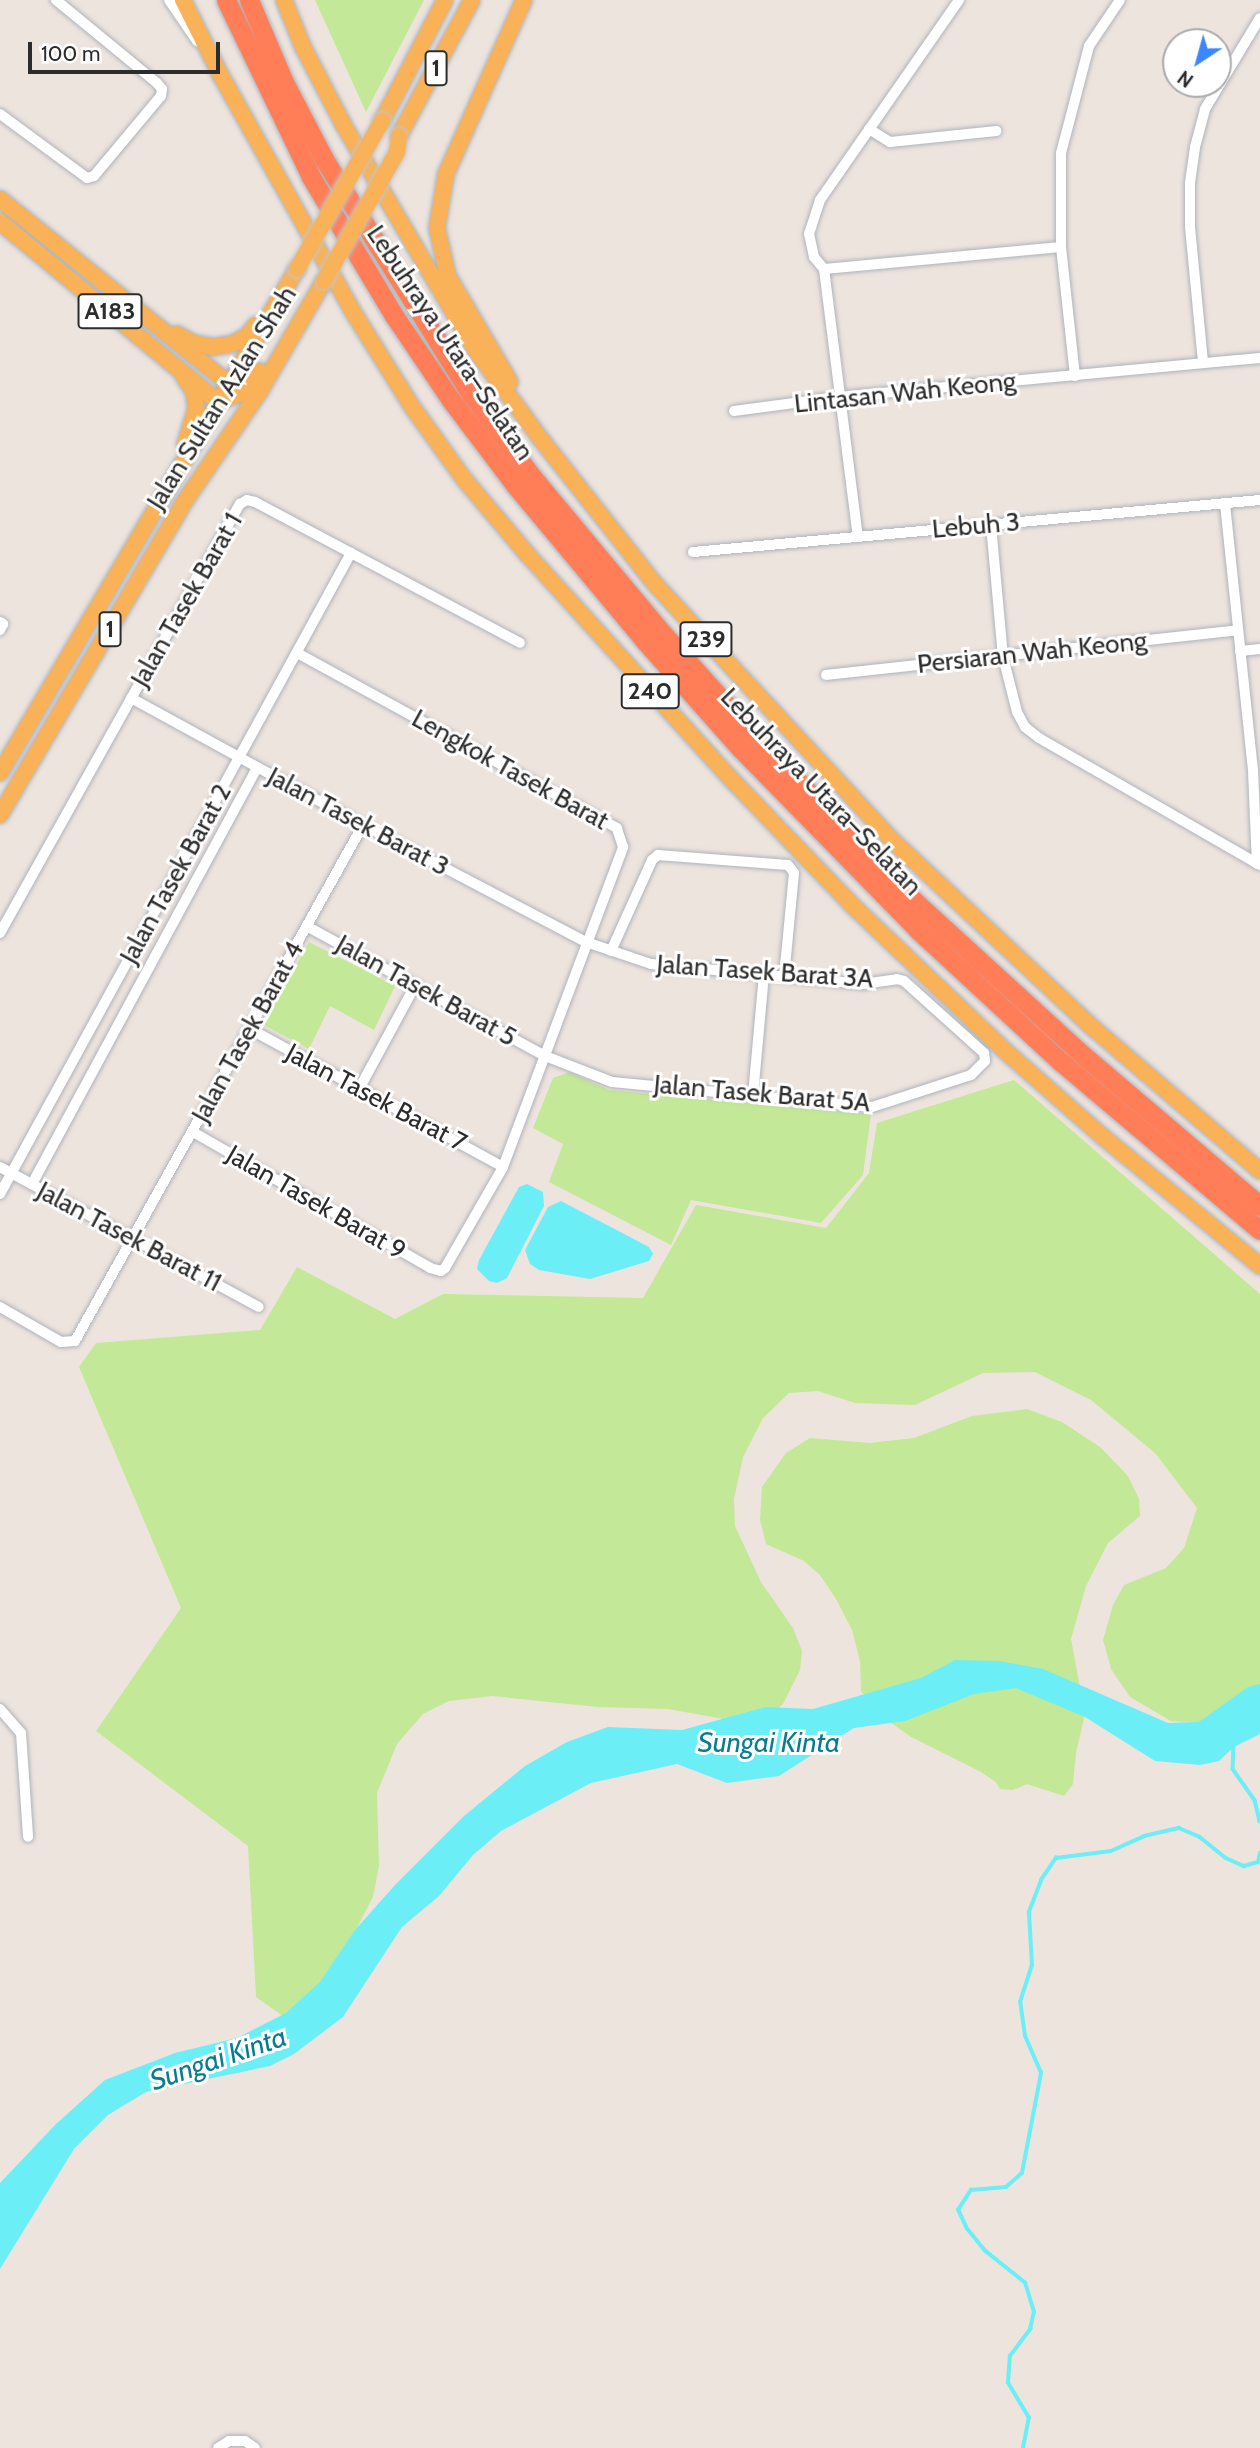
<!DOCTYPE html>
<html>
<head>
<meta charset="utf-8">
<style>
	body { margin:0 }
	#map { position:relative; width:1260px; height:2448px; overflow:hidden; background:#eee4de; font-family:Cabin,sans-serif }
	div>[style] { position:absolute }
	[style*='--x'] { left:calc(var(--x)*1px); top:calc(var(--y)*1px); width:calc(var(--w)*1px); rotate:calc(var(--a)*1deg) }
	.green>* { inset:0; background:#c3e897 }
	.water>* { inset:0; background:#6beef6 }
	.stream>* { height:3.5px; margin:-1.75px; padding:0 1.75px; transform-origin:1.75px; border-radius:1.75px; background:#6beef6 }
	.roads { filter:drop-shadow(0 0 2px #aeb4bc) drop-shadow(0 0 2px #aeb4bc) }
	.street>* { height:10px; margin:-5px; padding:0 5px; transform-origin:5px; border-radius:5px; background:#fff }
	.primary>* { height:16px; margin:-8px; padding:0 8px; transform-origin:8px; border-radius:8px; background:#f9b258 }
	.highway>* { height:19px; margin:-9.5px; padding:0 9.5px; transform-origin:9.5px; border-radius:9.5px; background:#ff7e58 }
	.bridges { filter:drop-shadow(0 0 2px #c4c4c4) drop-shadow(0 0 2px #c4c4c4) }
	.primary-bridge>* { height:16px; margin:-8px; padding:0 8px; transform-origin:8px; border-radius:8px; background:#f9b258 }
	span { translate:-50% -50%; white-space:nowrap; text-align:center; line-height:1.15; -webkit-text-stroke:6px #fff; paint-order:stroke }
	.shield-label span { padding:2px 5px; background:#fff; border:2px solid; border-radius:5px; -webkit-text-stroke-width:0 }
	.shield-label { font-size:24px; color:#2c2c2c; font-weight:700 }
	.street-label { font-size:26px; color:#2c2c2c }
	.water-label { font-size:28px; color:#087d90; font-style:italic }
	.north { position:absolute; left:1162px; top:28px; width:70px; height:70px; box-sizing:border-box; background:#fff; border:2px solid #ababab; border-radius:50%; rotate:216deg; font-size:19px; font-weight:700; line-height:28px; text-align:center; color:#2c2c2c }
	.north::after { content:''; display:block; margin:auto; width:24px; height:32px; background:#3a87ff; clip-path:polygon(50% 0,100% 100%,50% 72%,0 100%) }
	.scale { position:absolute; left:28px; top:42px; width:192px; height:32px; box-sizing:border-box; border:4px solid #2c2c2c; border-top:0; padding-left:9px; font-size:21px; line-height:24px; white-space:nowrap; color:#2c2c2c; -webkit-text-stroke:5px #fff; paint-order:stroke }
</style>
</head>
<body>
<div id="map">
	<div class="green">
		<div style="clip-path:polygon(315px 0,424px 0,366px 112px)"></div>
		<div style="clip-path:polygon(309px 942px,395px 986px,374px 1030px,330px 1006px,309px 1049px,264px 1025px)"></div>
		<div style="clip-path:polygon(570px 1072px,609px 1090px,871px 1114px,863px 1175px,821px 1223px,691px 1200px,671px 1245px,549px 1182px,563px 1144px,533px 1128px,553px 1078px)"></div>
		<div style="clip-path:polygon(1014px 1080px,1260px 1294px,1260px 1686px,1200px 1723px,1171px 1721px,1130px 1697px,1111px 1669px,1103px 1640px,1113px 1605px,1124px 1585px,1166px 1568px,1184px 1548px,1197px 1508px,1155px 1453px,1091px 1400px,1035px 1372px,983px 1373px,915px 1405px,855px 1403px,818px 1391px,789px 1393px,763px 1418px,743px 1457px,734px 1499px,735px 1526px,761px 1582px,793px 1628px,802px 1651px,800px 1670px,783px 1704px,772px 1713px,724px 1719px,668px 1709px,598px 1707px,492px 1696px,449px 1701px,423px 1714px,397px 1744px,377px 1793px,379px 1866px,373px 1897px,325px 1989px,287px 2019px,256px 1997px,248px 1846px,96px 1731px,181px 1608px,79px 1367px,96px 1343px,260px 1330px,297px 1267px,395px 1319px,443px 1294px,643px 1298px,696px 1205px,826px 1228px,869px 1173px,877px 1123px)"></div>
		<div style="clip-path:polygon(1027px 1409px,1062px 1422px,1100px 1447px,1128px 1476px,1139px 1499px,1140px 1516px,1108px 1543px,1086px 1586px,1071px 1639px,1085px 1714px,1076px 1753px,1073px 1784px,1064px 1796px,1027px 1784px,1013px 1790px,1000px 1789px,996px 1782px,981px 1772px,911px 1737px,879px 1714px,861px 1691px,860px 1661px,852px 1630px,836px 1599px,820px 1575px,804px 1561px,766px 1544px,760px 1520px,762px 1487px,786px 1453px,810px 1438px,870px 1443px,914px 1438px,972px 1416px)"></div>
	</div>
	<div class="water">
		<div style="clip-path:polygon(527px 1184px,543px 1192px,544px 1206px,507px 1278px,497px 1283px,489px 1281px,477px 1269px,479px 1260px,519px 1187px)"></div>
		<div style="clip-path:polygon(561px 1201px,649px 1247px,653px 1254px,649px 1261px,590px 1279px,539px 1270px,530px 1264px,525px 1250px,548px 1207px)"></div>
		<div style="clip-path:polygon(955px 1660px,999px 1661px,1043px 1669px,1168px 1723px,1199px 1722px,1248px 1687px,1260px 1684px,1260px 1734px,1234px 1747px,1219px 1761px,1200px 1765px,1155px 1761px,1085px 1717px,1016px 1688px,974px 1694px,905px 1721px,854px 1728px,779px 1776px,727px 1783px,677px 1764px,591px 1783px,501px 1831px,473px 1855px,439px 1896px,402px 1927px,343px 2017px,294px 2054px,270px 2066px,146px 2092px,108px 2115px,74px 2149px,0 2269px,0 2183px,55px 2125px,105px 2080px,175px 2053px,237px 2038px,286px 2013px,320px 1982px,355px 1930px,395px 1885px,464px 1816px,525px 1766px,567px 1742px,608px 1727px,682px 1730px,766px 1707px,813px 1709px,921px 1678px)"></div>
	</div>
	<div class="stream">
		<div style="--x:1234;--y:1743;--w:26;--a:92"></div>
		<div style="--x:1233;--y:1769;--w:38;--a:55"></div>
		<div style="--x:1255;--y:1800;--w:22;--a:77"></div>
		<div style="--x:1023;--y:2448;--w:31;--a:-79"></div>
		<div style="--x:1029;--y:2418;--w:41;--a:-121"></div>
		<div style="--x:1008;--y:2383;--w:27;--a:-86"></div>
		<div style="--x:1010;--y:2356;--w:34;--a:-53"></div>
		<div style="--x:1030;--y:2329;--w:17;--a:-77"></div>
		<div style="--x:1034;--y:2312;--w:30;--a:-107"></div>
		<div style="--x:1025;--y:2283;--w:51;--a:-141.3"></div>
		<div style="--x:985;--y:2251;--w:28;--a:-129"></div>
		<div style="--x:967;--y:2229;--w:21;--a:-115"></div>
		<div style="--x:958;--y:2210;--w:24;--a:-57"></div>
		<div style="--x:971;--y:2190;--w:35;--a:-5"></div>
		<div style="--x:1006;--y:2187;--w:21;--a:-41"></div>
		<div style="--x:1022;--y:2173;--w:102;--a:-79.2"></div>
		<div style="--x:1041;--y:2073;--w:40;--a:-113.4"></div>
		<div style="--x:1025;--y:2036;--w:34;--a:-98"></div>
		<div style="--x:1020;--y:2002;--w:38;--a:-72"></div>
		<div style="--x:1032;--y:1966;--w:54;--a:-93.2"></div>
		<div style="--x:1029;--y:1912;--w:34;--a:-69"></div>
		<div style="--x:1041;--y:1880;--w:27;--a:-56"></div>
		<div style="--x:1056;--y:1858;--w:55;--a:-7.3"></div>
		<div style="--x:1111;--y:1851;--w:36;--a:-24"></div>
		<div style="--x:1144;--y:1836;--w:36;--a:-13"></div>
		<div style="--x:1179;--y:1828;--w:23;--a:23"></div>
		<div style="--x:1200;--y:1837;--w:33;--a:39"></div>
		<div style="--x:1226;--y:1858;--w:20;--a:24"></div>
		<div style="--x:1244;--y:1866;--w:15;--a:-16"></div>
		<div style="--x:1258;--y:1862;--w:9;--a:-77"></div>
	</div>
	<div class="roads">
		<div class="street">
			<div style="--x:169;--y:0;--w:50;--a:55.7"></div>
			<div style="--x:0;--y:114;--w:108;--a:36.3"></div>
			<div style="--x:87;--y:178;--w:7;--a:-16"></div>
			<div style="--x:94;--y:176;--w:104;--a:-50.1"></div>
			<div style="--x:161;--y:96;--w:7;--a:-82"></div>
			<div style="--x:162;--y:89;--w:8;--a:-130"></div>
			<div style="--x:157;--y:83;--w:131;--a:-140.6"></div>
			<div style="--x:869;--y:129;--w:25;--a:32"></div>
			<div style="--x:890;--y:142;--w:107;--a:-5.9"></div>
			<div style="--x:824;--y:269;--w:16;--a:-130"></div>
			<div style="--x:814;--y:257;--w:24;--a:-102"></div>
			<div style="--x:809;--y:234;--w:36;--a:-72"></div>
			<div style="--x:820;--y:200;--w:244;--a:-55.2"></div>
			<div style="--x:824;--y:269;--w:270;--a:82.8"></div>
			<div style="--x:824;--y:269;--w:238;--a:-5.3"></div>
			<div style="--x:1203;--y:362;--w:137;--a:-95.5"></div>
			<div style="--x:1190;--y:226;--w:43;--a:-90"></div>
			<div style="--x:1190;--y:183;--w:36;--a:-82"></div>
			<div style="--x:1195;--y:147;--w:39;--a:-75"></div>
			<div style="--x:1205;--y:109;--w:106;--a:-58.9"></div>
			<div style="--x:1075;--y:376;--w:130;--a:-96.2"></div>
			<div style="--x:1061;--y:247;--w:94;--a:-90"></div>
			<div style="--x:1061;--y:153;--w:111;--a:-75.3"></div>
			<div style="--x:1089;--y:46;--w:55;--a:-56"></div>
			<div style="--x:734;--y:411;--w:106;--a:-7.6"></div>
			<div style="--x:839;--y:397;--w:423;--a:-5.3"></div>
			<div style="--x:1225;--y:504;--w:267;--a:84"></div>
			<div style="--x:1253;--y:770;--w:94;--a:87.6"></div>
			<div style="--x:991;--y:525;--w:133;--a:84.8"></div>
			<div style="--x:1003;--y:657;--w:57;--a:75.7"></div>
			<div style="--x:1017;--y:712;--w:17;--a:62"></div>
			<div style="--x:1025;--y:727;--w:18;--a:38"></div>
			<div style="--x:1039;--y:738;--w:255;--a:29.9"></div>
			<div style="--x:693;--y:552;--w:569;--a:-5.24"></div>
			<div style="--x:0;--y:622;--w:4;--a:34"></div>
			<div style="--x:3;--y:624;--w:7;--a:117"></div>
			<div style="--x:1240;--y:651;--w:20;--a:-6"></div>
			<div style="--x:826;--y:675;--w:414;--a:-6.2"></div>
			<div style="--x:131;--y:698;--w:264;--a:28.7"></div>
			<div style="--x:363;--y:825;--w:252;--a:27.7"></div>
			<div style="--x:586;--y:942;--w:69;--a:18.7"></div>
			<div style="--x:651;--y:964;--w:213;--a:5.4"></div>
			<div style="--x:863;--y:984;--w:34;--a:-8"></div>
			<div style="--x:897;--y:979;--w:7;--a:16"></div>
			<div style="--x:904;--y:981;--w:108;--a:42"></div>
			<div style="--x:984;--y:1053;--w:8;--a:83"></div>
			<div style="--x:985;--y:1061;--w:20;--a:135"></div>
			<div style="--x:971;--y:1075;--w:104;--a:162.1"></div>
			<div style="--x:872;--y:1107;--w:261;--a:-174.5"></div>
			<div style="--x:612;--y:1082;--w:72;--a:-158.8"></div>
			<div style="--x:545;--y:1056;--w:271;--a:-151.4"></div>
			<div style="--x:0;--y:933;--w:492;--a:-60.8"></div>
			<div style="--x:240;--y:504;--w:8;--a:-30"></div>
			<div style="--x:247;--y:500;--w:8;--a:14"></div>
			<div style="--x:255;--y:502;--w:300;--a:28"></div>
			<div style="--x:611;--y:951;--w:100;--a:-65.7"></div>
			<div style="--x:652;--y:860;--w:8;--a:-40"></div>
			<div style="--x:658;--y:855;--w:130;--a:4.4"></div>
			<div style="--x:788;--y:865;--w:10;--a:53"></div>
			<div style="--x:794;--y:873;--w:104;--a:95.5"></div>
			<div style="--x:250;--y:1029;--w:288;--a:28.6"></div>
			<div style="--x:359;--y:1089;--w:117;--a:-61.5"></div>
			<div style="--x:753;--y:1095;--w:121;--a:-84.8"></div>
			<div style="--x:193;--y:1132;--w:273;--a:29.8"></div>
			<div style="--x:430;--y:1268;--w:11;--a:15"></div>
			<div style="--x:441;--y:1271;--w:5;--a:-37"></div>
			<div style="--x:445;--y:1268;--w:116;--a:-60.1"></div>
			<div style="--x:503;--y:1167;--w:342;--a:-69.4"></div>
			<div style="--x:623;--y:847;--w:20;--a:-108"></div>
			<div style="--x:617;--y:828;--w:365;--a:-151.3"></div>
			<div style="--x:0;--y:1167;--w:294;--a:28.4"></div>
			<div style="--x:32;--y:1184;--w:473;--a:-61.6"></div>
			<div style="--x:0;--y:1194;--w:731;--a:-61.3"></div>
			<div style="--x:0;--y:1307;--w:70;--a:29.8"></div>
			<div style="--x:61;--y:1342;--w:14;--a:-4"></div>
			<div style="--x:75;--y:1341;--w:591;--a:-60.83"></div>
			<div style="--x:0;--y:1709;--w:32;--a:49"></div>
			<div style="--x:21;--y:1733;--w:104;--a:86.1"></div>
			<div style="--x:218;--y:2448;--w:13;--a:-32"></div>
			<div style="--x:229;--y:2441;--w:16;--a:0"></div>
			<div style="--x:245;--y:2441;--w:12;--a:35"></div>
		</div>
		<div class="primary">
			<div style="--x:183;--y:0;--w:80;--a:63.4"></div>
			<div style="--x:219;--y:72;--w:278;--a:60.8"></div>
			<div style="--x:355;--y:315;--w:110;--a:58.1"></div>
			<div style="--x:413;--y:408;--w:87;--a:54.3"></div>
			<div style="--x:464;--y:479;--w:99;--a:49.9"></div>
			<div style="--x:528;--y:555;--w:309;--a:47.8"></div>
			<div style="--x:736;--y:784;--w:168;--a:46.2"></div>
			<div style="--x:852;--y:905;--w:209;--a:43.6"></div>
			<div style="--x:1003;--y:1049;--w:132;--a:41.3"></div>
			<div style="--x:1102;--y:1136;--w:205;--a:39.4"></div>
			<div style="--x:284;--y:0;--w:51;--a:68"></div>
			<div style="--x:303;--y:47;--w:87;--a:62.5"></div>
			<div style="--x:343;--y:124;--w:264;--a:59.6"></div>
			<div style="--x:477;--y:352;--w:107;--a:53.8"></div>
			<div style="--x:540;--y:438;--w:186;--a:51.8"></div>
			<div style="--x:655;--y:584;--w:349;--a:47.2"></div>
			<div style="--x:892;--y:840;--w:274;--a:43.1"></div>
			<div style="--x:1092;--y:1027;--w:221;--a:40.6"></div>
			<div style="--x:382;--y:121;--w:136;--a:-62.5"></div>
			<div style="--x:399;--y:136;--w:154;--a:-61.8"></div>
			<div style="--x:0;--y:199;--w:294;--a:38.9"></div>
			<div style="--x:0;--y:222;--w:283;--a:39.5"></div>
			<div style="--x:177;--y:334;--w:18;--a:29"></div>
			<div style="--x:193;--y:343;--w:20;--a:11"></div>
			<div style="--x:213;--y:347;--w:19;--a:-9"></div>
			<div style="--x:232;--y:344;--w:17;--a:-28"></div>
			<div style="--x:247;--y:336;--w:14;--a:-51"></div>
			<div style="--x:184;--y:377;--w:18;--a:56"></div>
			<div style="--x:194;--y:392;--w:17;--a:83"></div>
			<div style="--x:196;--y:409;--w:37;--a:107"></div>
			<div style="--x:510;--y:382;--w:123;--a:-120.3"></div>
			<div style="--x:448;--y:276;--w:49;--a:-102.9"></div>
			<div style="--x:437;--y:228;--w:55;--a:-80.5"></div>
			<div style="--x:446;--y:174;--w:191;--a:-65.9"></div>
			<div style="--x:218;--y:402;--w:30;--a:-21"></div>
			<div style="--x:246;--y:391;--w:24;--a:-55"></div>
			<div style="--x:0;--y:773;--w:585;--a:-59.49"></div>
			<div style="--x:0;--y:815;--w:364;--a:-59.5"></div>
			<div style="--x:185;--y:501;--w:133;--a:-55.7"></div>
			<div style="--x:260;--y:391;--w:127;--a:-59.8"></div>
		</div>
		<div class="highway">
			<div style="--x:226;--y:0;--w:196;--a:64.3"></div>
			<div style="--x:311;--y:177;--w:160;--a:59.1"></div>
			<div style="--x:393;--y:314;--w:104;--a:56"></div>
			<div style="--x:451;--y:400;--w:106;--a:53"></div>
			<div style="--x:515;--y:485;--w:203;--a:50.2"></div>
			<div style="--x:645;--y:641;--w:143;--a:48.4"></div>
			<div style="--x:740;--y:748;--w:255;--a:45.6"></div>
			<div style="--x:918;--y:930;--w:195;--a:42.7"></div>
			<div style="--x:1061;--y:1062;--w:260;--a:40.2"></div>
			<div style="--x:249;--y:0;--w:89;--a:66.9"></div>
			<div style="--x:284;--y:82;--w:87;--a:62.5"></div>
			<div style="--x:324;--y:159;--w:276;--a:58"></div>
			<div style="--x:470;--y:393;--w:106;--a:53.5"></div>
			<div style="--x:533;--y:478;--w:203;--a:50.2"></div>
			<div style="--x:663;--y:634;--w:140;--a:48.2"></div>
			<div style="--x:756;--y:738;--w:227;--a:45.9"></div>
			<div style="--x:914;--y:901;--w:222;--a:42.4"></div>
			<div style="--x:1078;--y:1051;--w:239;--a:40.4"></div>
		</div>
	</div>
	<div class="bridges">
		<div class="primary-bridge">
			<div style="--x:297;--y:269;--w:171;--a:-60.1"></div>
			<div style="--x:324;--y:281;--w:148;--a:-60.5"></div>
			<div style="--x:397;--y:152;--w:16;--a:-83"></div>
		</div>
	</div>
	<div class="shield-label">
		<span style="left:436px;top:68px">1</span>
		<span style="left:110px;top:311px">A183</span>
		<span style="left:110px;top:629px">1</span>
		<span style="left:706px;top:639px">239</span>
		<span style="left:650px;top:691px">240</span>
	</div>
	<div class="street-label">
		<span style="left:450px;top:343px;rotate:56deg">Lebuhraya Utara–Selatan</span>
		<span style="left:905px;top:393px;rotate:-6deg">Lintasan Wah Keong</span>
		<span style="left:222px;top:398px;rotate:-58deg">Jalan Sultan Azlan Shah</span>
		<span style="left:976px;top:526px;rotate:-5deg">Lebuh 3</span>
		<span style="left:187px;top:600px;rotate:-60deg">Jalan Tasek Barat 1</span>
		<span style="left:1032px;top:653px;rotate:-6deg">Persiaran Wah Keong</span>
		<span style="left:510px;top:770px;rotate:29deg">Lengkok Tasek Barat</span>
		<span style="left:821px;top:792px;rotate:46deg">Lebuhraya Utara–Selatan</span>
		<span style="left:358px;top:822px;rotate:28deg">Jalan Tasek Barat 3</span>
		<span style="left:176px;top:874px;rotate:-61deg">Jalan Tasek Barat 2</span>
		<span style="left:765px;top:972px;rotate:4deg">Jalan Tasek Barat 3A</span>
		<span style="left:426px;top:991px;rotate:29deg">Jalan Tasek Barat 5</span>
		<span style="left:248px;top:1032px;rotate:-61deg">Jalan Tasek Barat 4</span>
		<span style="left:762px;top:1094px;rotate:5deg">Jalan Tasek Barat 5A</span>
		<span style="left:376px;top:1098px;rotate:28deg">Jalan Tasek Barat 7</span>
		<span style="left:316px;top:1203px;rotate:30deg">Jalan Tasek Barat 9</span>
		<span style="left:129px;top:1237px;rotate:28deg">Jalan Tasek Barat 11</span>
	</div>
	<div class="water-label">
		<span style="left:769px;top:1742px">Sungai Kinta</span>
		<span style="left:218px;top:2058px;rotate:-19deg">Sungai Kinta</span>
	</div>
	<div class="north">N</div>
	<div class="scale">100 m</div>
</div>
</body>
</html>
